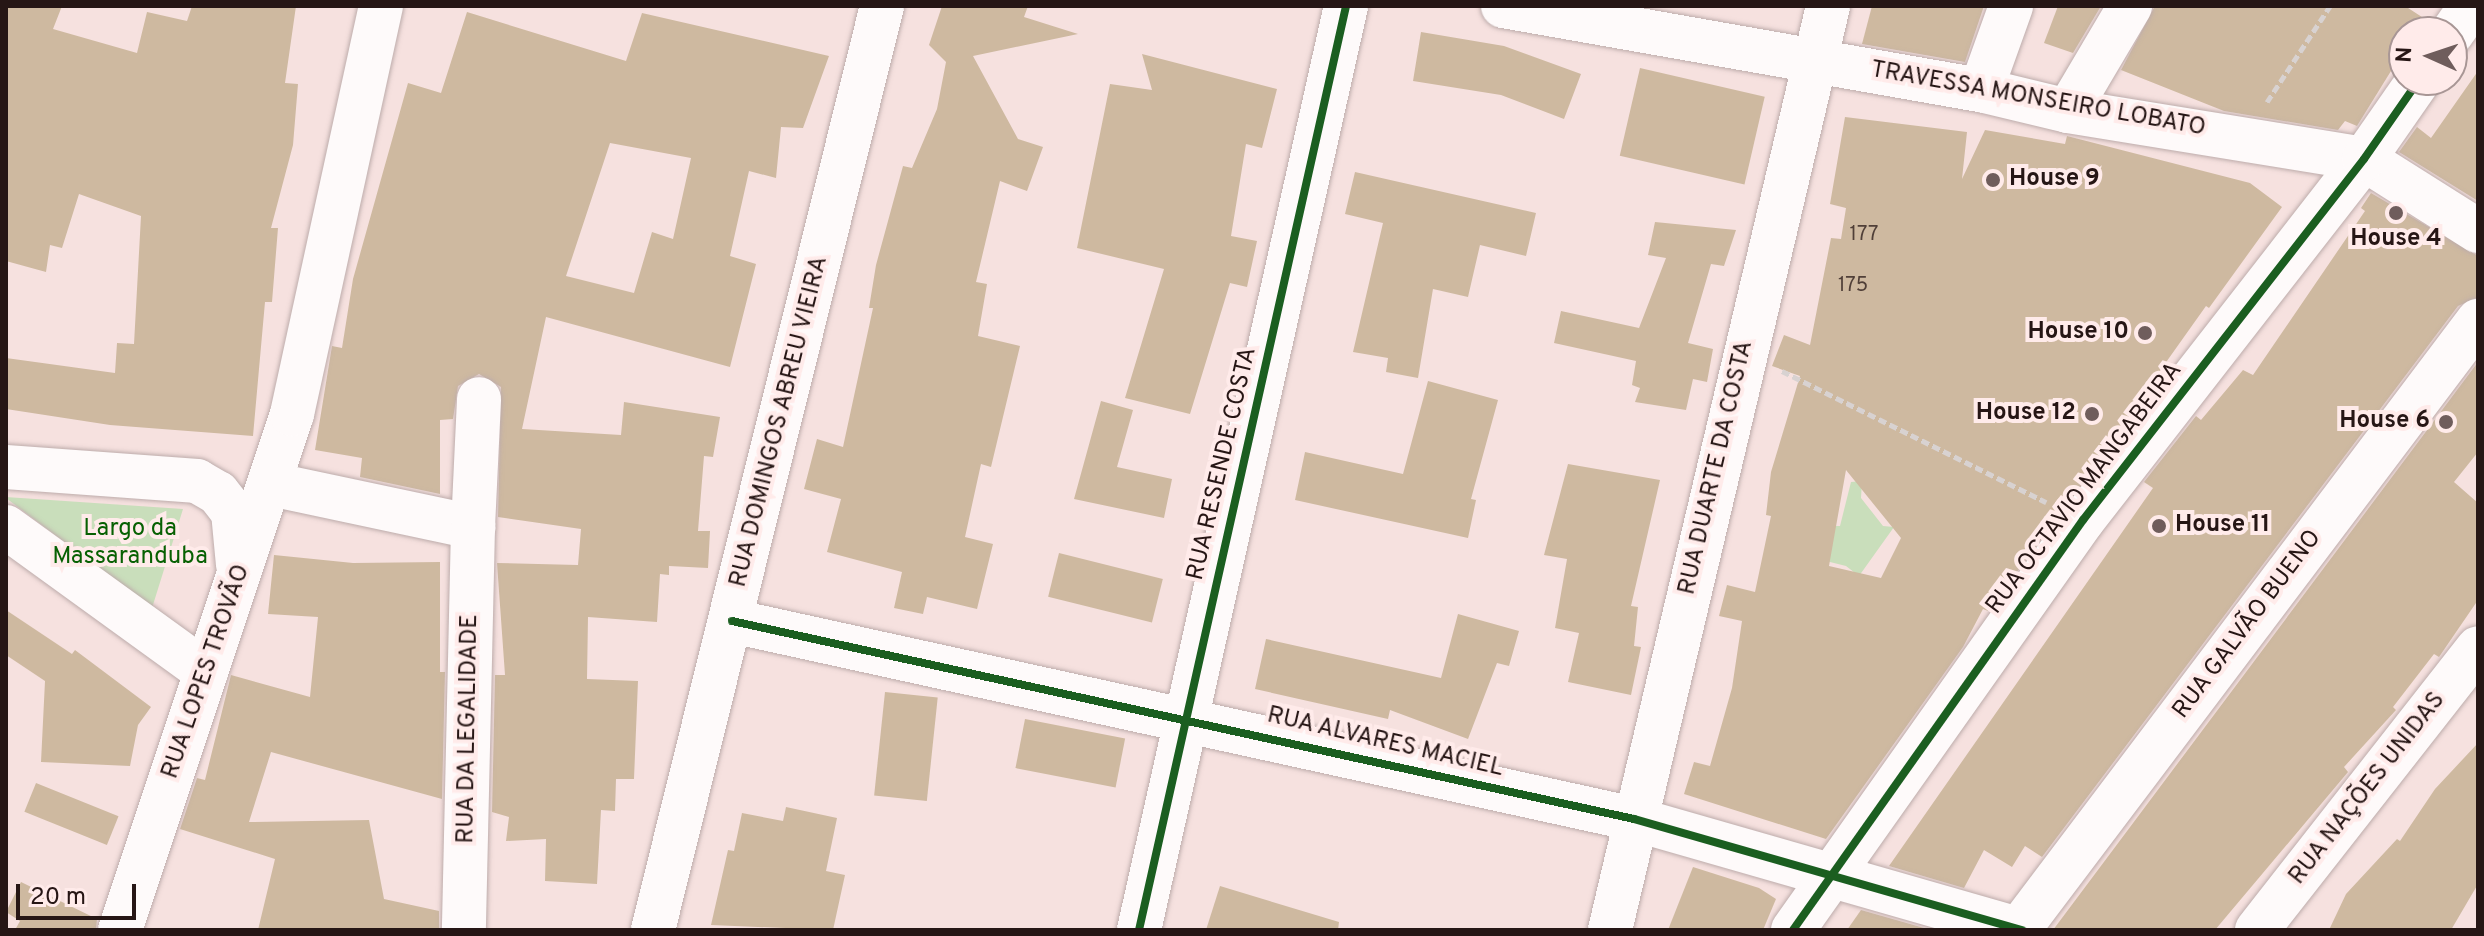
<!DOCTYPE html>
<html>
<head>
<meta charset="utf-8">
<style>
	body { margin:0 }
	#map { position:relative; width:2484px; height:936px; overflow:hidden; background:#f6e1df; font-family:Overpass,sans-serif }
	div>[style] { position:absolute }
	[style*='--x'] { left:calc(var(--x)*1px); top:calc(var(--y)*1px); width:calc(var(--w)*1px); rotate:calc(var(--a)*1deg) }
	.green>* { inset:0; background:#c9debb }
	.building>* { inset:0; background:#ceb9a0; transform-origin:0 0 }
	.path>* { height:5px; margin-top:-2.5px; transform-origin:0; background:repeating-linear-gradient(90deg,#d8d2d1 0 8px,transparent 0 12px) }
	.roads { filter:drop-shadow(0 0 2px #bdacab) drop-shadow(0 0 2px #bdacab) }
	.street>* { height:44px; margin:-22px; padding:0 22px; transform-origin:22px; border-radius:22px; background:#fefafa }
	.secondary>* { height:44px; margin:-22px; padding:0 22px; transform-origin:22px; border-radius:22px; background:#fefafa }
	.cycleway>* { height:8px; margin:-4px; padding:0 4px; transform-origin:4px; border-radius:4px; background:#1b5e20 }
	.dots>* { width:22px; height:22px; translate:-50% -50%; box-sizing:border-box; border:4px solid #ffebea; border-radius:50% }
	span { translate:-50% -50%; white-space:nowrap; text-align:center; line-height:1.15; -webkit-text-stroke:8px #ffebea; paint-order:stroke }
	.number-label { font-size:20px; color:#503f38 }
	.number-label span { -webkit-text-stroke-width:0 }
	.street-label { font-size:24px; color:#261615 }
	.poi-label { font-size:24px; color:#261615; font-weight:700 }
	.left { translate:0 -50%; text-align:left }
	.right { translate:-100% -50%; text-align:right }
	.park-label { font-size:24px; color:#076002 }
	.frame { position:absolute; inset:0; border:8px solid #261615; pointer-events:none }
	.north { position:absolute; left:2388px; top:16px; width:80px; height:80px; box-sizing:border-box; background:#ffebea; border:2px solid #a89695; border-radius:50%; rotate:273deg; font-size:22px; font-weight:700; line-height:32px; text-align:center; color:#261615 }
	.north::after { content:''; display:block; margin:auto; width:28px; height:36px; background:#6f5d5c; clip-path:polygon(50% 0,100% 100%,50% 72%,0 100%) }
	.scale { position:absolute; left:16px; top:884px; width:120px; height:36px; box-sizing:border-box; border:4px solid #261615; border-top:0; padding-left:10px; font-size:24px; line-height:28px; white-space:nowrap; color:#261615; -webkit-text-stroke:6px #ffebea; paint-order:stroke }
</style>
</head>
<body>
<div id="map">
	<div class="green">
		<div style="clip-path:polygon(1862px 481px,1861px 498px,1883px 526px,1894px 527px,1859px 576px,1846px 566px,1798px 554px,1805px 526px,1840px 526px,1851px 482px)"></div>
		<div style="clip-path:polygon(6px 497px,183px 509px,152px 608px,6px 498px)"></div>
	</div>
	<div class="building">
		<div style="clip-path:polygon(6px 6px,62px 6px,53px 29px,137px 53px,147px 12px,187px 21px,192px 6px,296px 6px,285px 83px,298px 84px,293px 145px,271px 228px,278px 228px,272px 302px,265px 302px,253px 436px,110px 425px,6px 409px,6px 358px,115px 373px,117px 343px,134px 344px,141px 216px,79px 194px,62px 248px,50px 245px,46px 272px,6px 261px)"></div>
		<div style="clip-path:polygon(942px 6px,1028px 6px,1024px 17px,1078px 34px,973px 56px,1018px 139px,1043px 147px,1027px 191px,1000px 181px,976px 282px,987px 284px,978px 336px,1020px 346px,991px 467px,981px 464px,965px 537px,993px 544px,977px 609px,927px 597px,923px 614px,894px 608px,902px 572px,827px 552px,841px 499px,804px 489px,817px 439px,843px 447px,873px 308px,869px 308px,876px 265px,903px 166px,912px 168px,937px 109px,946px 62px,929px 45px)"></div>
		<div style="clip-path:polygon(1872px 6px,1984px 6px,1965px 62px,1862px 44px)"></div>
		<div style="clip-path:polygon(2058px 6px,2101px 6px,2073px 53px,2044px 43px)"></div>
		<div style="clip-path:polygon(2155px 6px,2405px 6px,2425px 19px,2416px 32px,2404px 32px,2404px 50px,2357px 126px,2345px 121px,2338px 130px,2224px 111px,2121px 70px)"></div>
		<div style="clip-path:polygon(evenodd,467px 12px,626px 61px,642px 13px,829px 56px,803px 128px,781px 127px,776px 178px,749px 171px,730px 256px,756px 264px,730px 367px,546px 317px,522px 429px,621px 435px,624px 402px,720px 417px,713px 457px,704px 456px,698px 531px,710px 531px,708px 568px,669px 566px,669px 575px,660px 574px,657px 622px,588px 617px,587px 679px,638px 681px,634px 779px,616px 779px,615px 811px,601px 810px,597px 884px,545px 881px,546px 839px,506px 841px,509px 817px,492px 812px,495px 675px,505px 675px,497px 563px,578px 565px,581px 529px,498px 517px,501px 387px,479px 374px,458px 386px,453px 419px,440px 420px,440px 494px,360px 477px,362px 458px,315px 450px,332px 346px,342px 348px,353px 279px,408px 83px,441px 93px,467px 12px,610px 143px,691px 158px,673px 239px,652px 232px,634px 293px,566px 276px,610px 143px)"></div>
		<div style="clip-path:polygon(1421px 32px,1504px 46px,1581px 74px,1564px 119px,1501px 95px,1413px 81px)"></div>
		<div style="clip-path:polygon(1142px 54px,1277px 89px,1262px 148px,1246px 144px,1231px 236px,1257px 241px,1247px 287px,1230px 283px,1190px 414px,1125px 398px,1164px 269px,1077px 248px,1110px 84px,1152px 90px)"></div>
		<div style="left:1640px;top:68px;width:128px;height:90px;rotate:13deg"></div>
		<div style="clip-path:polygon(2478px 71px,2478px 201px,2399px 152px,2417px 127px,2431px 138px)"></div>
		<div style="clip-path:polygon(evenodd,1845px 117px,1967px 132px,1962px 179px,1985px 130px,2065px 144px,2067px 136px,2250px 183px,2282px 207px,2209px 308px,2206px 306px,2152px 382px,2156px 385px,1988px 611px,1983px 609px,1963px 647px,1826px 839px,1684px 794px,1694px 762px,1710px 766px,1732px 688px,1742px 621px,1719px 616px,1727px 585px,1755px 592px,1771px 516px,1766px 515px,1771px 472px,1800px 376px,1772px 366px,1784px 335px,1810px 345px,1831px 238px,1841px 239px,1846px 208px,1830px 204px,1845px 117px,1846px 470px,1901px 538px,1881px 578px,1829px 566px,1846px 470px)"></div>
		<div style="clip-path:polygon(1355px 172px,1536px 213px,1526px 256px,1480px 245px,1468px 297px,1433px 289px,1418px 378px,1386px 372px,1388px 358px,1353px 352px,1383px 223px,1345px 214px)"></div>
		<div style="clip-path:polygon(2371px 193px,2478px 256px,2478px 297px,2458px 306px,2042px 857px,2025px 846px,2012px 867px,1984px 850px,1964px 888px,1889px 866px,2153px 488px,2144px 482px,2196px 416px,2201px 420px,2243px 370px,2253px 375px,2365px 211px,2361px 208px)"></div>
		<div style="clip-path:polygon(1655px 222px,1736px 230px,1724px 266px,1711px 264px,1688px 343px,1713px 349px,1707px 382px,1693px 379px,1686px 410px,1635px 402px,1640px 388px,1632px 385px,1636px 361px,1554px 343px,1561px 311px,1639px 328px,1666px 258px,1648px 255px)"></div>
		<div style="clip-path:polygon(2478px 362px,2478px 452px,2454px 482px,2478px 503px,2478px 600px,2439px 657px,2434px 654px,2393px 707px,2396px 710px,2344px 767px,2348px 772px,2215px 930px,2053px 930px)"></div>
		<div style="clip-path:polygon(1428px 381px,1498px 400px,1471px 499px,1476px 500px,1468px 538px,1295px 500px,1305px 452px,1403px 474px)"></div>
		<div style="clip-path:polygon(1101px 401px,1133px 410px,1117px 467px,1172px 479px,1164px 518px,1074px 499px)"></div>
		<div style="clip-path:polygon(1568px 464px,1660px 480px,1631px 606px,1638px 607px,1634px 646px,1641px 647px,1631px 695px,1568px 682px,1579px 633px,1555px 628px,1567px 559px,1544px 555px)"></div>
		<div style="left:1059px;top:553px;width:107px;height:45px;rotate:14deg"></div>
		<div style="clip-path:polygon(274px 555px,353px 563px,440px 562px,440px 672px,445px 672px,442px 799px,271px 752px,249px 822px,369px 820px,384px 899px,439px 911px,439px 930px,258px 930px,275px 859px,180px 829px,197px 778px,205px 780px,231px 675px,310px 697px,318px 617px,268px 614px)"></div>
		<div style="clip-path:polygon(6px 610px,72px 654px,75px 650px,151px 707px,138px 725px,130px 766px,41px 762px,45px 681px,6px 655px)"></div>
		<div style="clip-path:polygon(1458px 614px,1519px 631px,1509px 666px,1497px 663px,1468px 739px,1390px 710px,1388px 719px,1255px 689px,1266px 639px,1441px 678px)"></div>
		<div style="left:885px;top:692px;width:53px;height:104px;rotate:6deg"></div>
		<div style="left:1025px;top:719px;width:102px;height:50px;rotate:11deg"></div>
		<div style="clip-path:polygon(2478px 743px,2478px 884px,2451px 930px,2329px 930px,2346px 894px,2397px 839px,2400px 841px,2435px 789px)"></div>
		<div style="left:36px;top:783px;width:89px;height:31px;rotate:22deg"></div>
		<div style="clip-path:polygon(786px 807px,837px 818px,826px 871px,845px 875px,833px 930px,711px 925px,728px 850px,734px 851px,742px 813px,783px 821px)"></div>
		<div style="clip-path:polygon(1693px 867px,1759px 888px,1776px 899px,1763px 930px,1668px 930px)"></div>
		<div style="clip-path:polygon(21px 882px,97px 919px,96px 930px,15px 930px,20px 921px,6px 912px)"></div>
		<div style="clip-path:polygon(1220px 886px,1339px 922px,1338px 930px,1206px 930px)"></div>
		<div style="clip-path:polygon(1861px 910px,1931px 930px,1847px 930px)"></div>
	</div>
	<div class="path">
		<div style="--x:2267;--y:102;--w:115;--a:-56.7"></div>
		<div style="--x:1782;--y:371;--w:295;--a:26.4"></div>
	</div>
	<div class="roads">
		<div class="street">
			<div style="--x:1503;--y:6;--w:485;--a:10"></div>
			<div style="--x:1981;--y:90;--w:89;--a:13.6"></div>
			<div style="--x:2068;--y:111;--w:300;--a:9.2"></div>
			<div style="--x:2364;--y:159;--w:135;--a:32.3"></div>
			<div style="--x:2452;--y:33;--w:33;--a:-55"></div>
			<div style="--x:1981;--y:90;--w:89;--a:-70.3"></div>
			<div style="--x:2068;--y:111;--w:122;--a:-59.4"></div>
			<div style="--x:6;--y:467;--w:192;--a:4.2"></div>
			<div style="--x:197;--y:481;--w:24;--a:30"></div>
			<div style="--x:218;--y:493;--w:24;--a:52"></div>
			<div style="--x:233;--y:512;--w:53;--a:84.6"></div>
			<div style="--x:271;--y:484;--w:207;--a:12"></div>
			<div style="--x:473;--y:527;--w:403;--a:91.3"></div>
			<div style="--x:6;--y:527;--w:247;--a:35.9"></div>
			<div style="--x:473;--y:527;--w:128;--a:-87.3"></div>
			<div style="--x:732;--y:621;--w:923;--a:12.38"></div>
			<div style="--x:1634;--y:819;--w:404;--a:16"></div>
			<div style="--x:2019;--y:929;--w:762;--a:-52.95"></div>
			<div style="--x:120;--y:930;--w:544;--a:-71.57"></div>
			<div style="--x:292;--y:414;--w:418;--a:-77.7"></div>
			<div style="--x:653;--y:930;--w:952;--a:-76.08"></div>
			<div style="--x:1793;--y:930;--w:502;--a:-54.73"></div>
			<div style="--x:2083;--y:520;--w:457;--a:-52.1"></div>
			<div style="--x:2364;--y:159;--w:96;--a:-55.2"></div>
			<div style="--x:2257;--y:930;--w:358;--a:-51.9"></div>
		</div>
		<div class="secondary">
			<div style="--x:1139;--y:930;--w:947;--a:-77.37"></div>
			<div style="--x:1610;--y:930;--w:949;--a:-76.72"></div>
		</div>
	</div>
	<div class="cycleway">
		<div style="--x:732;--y:621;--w:923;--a:12.38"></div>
		<div style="--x:1634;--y:819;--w:404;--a:16"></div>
		<div style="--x:1139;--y:930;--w:947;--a:-77.37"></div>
		<div style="--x:1793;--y:930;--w:502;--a:-54.73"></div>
		<div style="--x:2083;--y:520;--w:457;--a:-52.1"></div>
		<div style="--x:2364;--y:159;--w:96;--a:-55.2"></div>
	</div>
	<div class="dots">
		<div style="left:1993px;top:180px;background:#6f5d5c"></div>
		<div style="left:2396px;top:213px;background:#6f5d5c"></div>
		<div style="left:2145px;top:333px;background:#6f5d5c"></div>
		<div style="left:2092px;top:414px;background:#6f5d5c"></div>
		<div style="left:2446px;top:422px;background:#6f5d5c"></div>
		<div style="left:2159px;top:526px;background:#6f5d5c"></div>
	</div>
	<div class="number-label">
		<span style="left:1864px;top:235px">177</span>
		<span style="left:1853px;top:286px">175</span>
	</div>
	<div class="street-label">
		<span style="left:2038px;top:100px;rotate:10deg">TRAVESSA MONSEIRO LOBATO</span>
		<span style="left:780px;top:422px;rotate:-76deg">RUA DOMINGOS ABREU VIEIRA</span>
		<span style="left:1223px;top:464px;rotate:-77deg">RUA RESENDE COSTA</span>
		<span style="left:1717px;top:468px;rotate:-77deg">RUA DUARTE DA COSTA</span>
		<span style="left:2085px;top:489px;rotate:-53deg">RUA OCTAVIO MANGABEIRA</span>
		<span style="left:2248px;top:625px;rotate:-53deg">RUA GALVÃO BUENO</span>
		<span style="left:207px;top:672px;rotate:-71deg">RUA LOPES TROVÃO</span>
		<span style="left:469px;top:729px;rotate:-89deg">RUA DA LEGALIDADE</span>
		<span style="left:1385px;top:743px;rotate:13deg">RUA ALVARES MACIEL</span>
		<span style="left:2368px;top:789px;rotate:-52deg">RUA NAÇÕES UNIDAS</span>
	</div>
	<div class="poi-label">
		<span class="left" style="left:2009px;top:180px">House 9</span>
		<span style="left:2396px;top:240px">House 4</span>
		<span class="right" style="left:2129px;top:333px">House 10</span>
		<span class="right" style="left:2076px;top:414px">House 12</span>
		<span class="right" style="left:2430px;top:422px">House 6</span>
		<span class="left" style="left:2175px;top:526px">House 11</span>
	</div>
	<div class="park-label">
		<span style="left:130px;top:544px">Largo da<br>Massaranduba</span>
	</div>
	<div class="frame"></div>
	<div class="north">N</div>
	<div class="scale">20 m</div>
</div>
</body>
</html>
